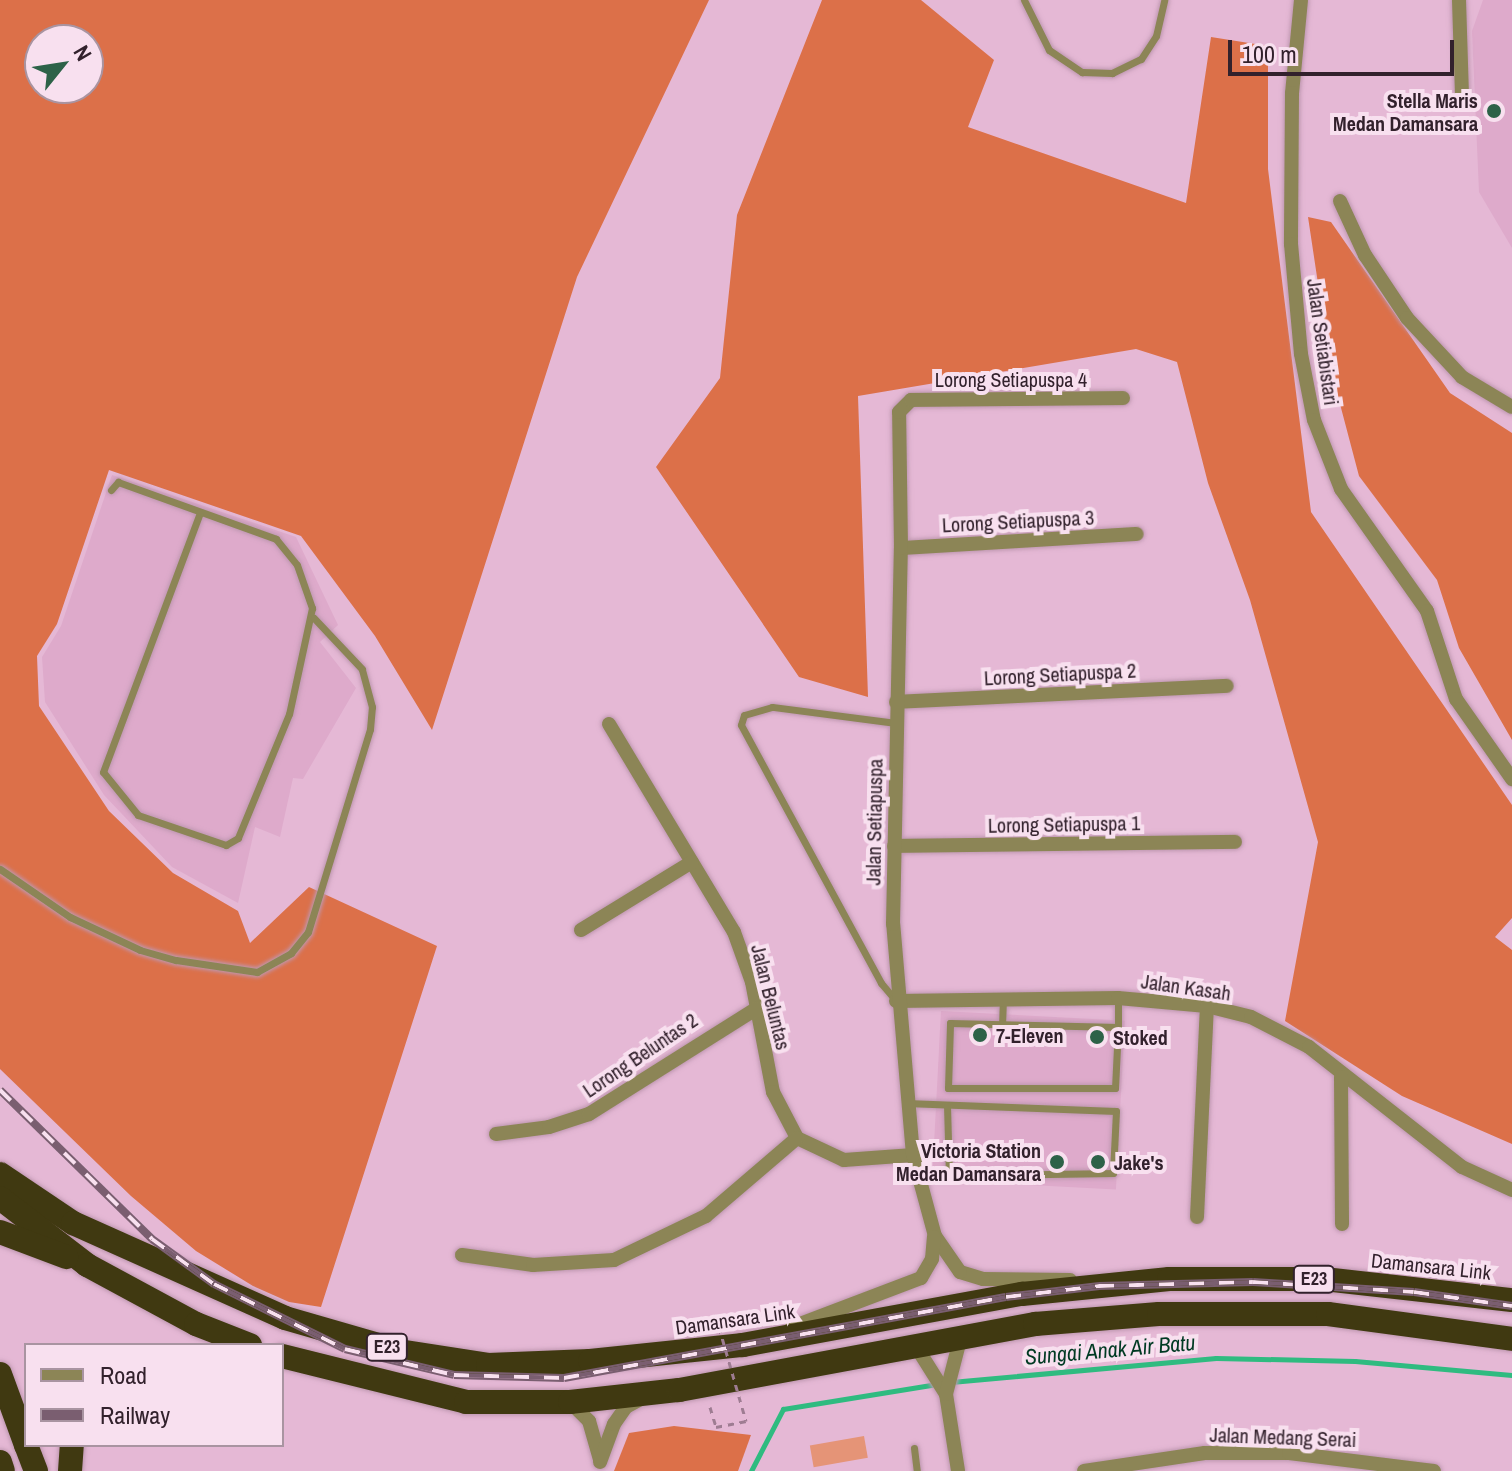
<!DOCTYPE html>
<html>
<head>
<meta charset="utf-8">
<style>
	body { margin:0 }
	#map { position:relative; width:1512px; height:1471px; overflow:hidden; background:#e5b8d5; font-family:"Archivo Narrow",sans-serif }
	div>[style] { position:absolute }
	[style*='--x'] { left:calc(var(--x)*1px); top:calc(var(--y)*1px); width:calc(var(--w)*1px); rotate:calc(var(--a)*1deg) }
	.built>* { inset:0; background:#deaacb; transform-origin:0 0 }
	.green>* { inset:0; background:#e59477; transform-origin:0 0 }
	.forest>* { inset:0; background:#dc7049 }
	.stream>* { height:5px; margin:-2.5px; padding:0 2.5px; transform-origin:2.5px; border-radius:2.5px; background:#2fbb80 }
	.path>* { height:3px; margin-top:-1.5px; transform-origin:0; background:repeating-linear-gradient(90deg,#9e7c92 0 6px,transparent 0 12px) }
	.roads { filter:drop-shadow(0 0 2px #be97b0) drop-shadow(0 0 2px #be97b0) }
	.lane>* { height:7px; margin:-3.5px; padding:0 3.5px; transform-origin:3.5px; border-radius:3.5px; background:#8c8556 }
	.street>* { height:14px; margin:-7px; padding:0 7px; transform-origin:7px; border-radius:7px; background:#8c8556 }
	.highway>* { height:24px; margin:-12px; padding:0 12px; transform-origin:12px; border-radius:12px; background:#403911 }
	.rail>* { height:8px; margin-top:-4px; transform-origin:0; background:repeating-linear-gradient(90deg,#f8e0ef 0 15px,#7a5e70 0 30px); box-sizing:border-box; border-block:2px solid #7a5e70 }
	.path-bridge>* { height:3px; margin-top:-1.5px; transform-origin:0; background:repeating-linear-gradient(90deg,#9e7c92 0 6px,transparent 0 12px) }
	.dots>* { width:22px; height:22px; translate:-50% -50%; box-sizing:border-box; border:4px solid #f8e0ef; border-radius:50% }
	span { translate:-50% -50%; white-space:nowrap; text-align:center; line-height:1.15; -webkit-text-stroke:8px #f8e0ef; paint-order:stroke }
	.shield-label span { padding:2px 6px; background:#f8e0ef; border:2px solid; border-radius:6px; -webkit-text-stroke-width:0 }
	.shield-label { font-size:18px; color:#32212c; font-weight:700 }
	.poi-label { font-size:20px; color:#32212c; font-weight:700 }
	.right { translate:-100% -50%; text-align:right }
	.left { translate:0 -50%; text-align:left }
	.street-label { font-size:20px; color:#32212c }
	.water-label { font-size:22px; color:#003a23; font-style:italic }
	.legend { position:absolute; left:24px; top:1343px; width:260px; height:104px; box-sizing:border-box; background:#f8e0ef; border:2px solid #a994a1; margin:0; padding:10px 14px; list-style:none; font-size:24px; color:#32212c }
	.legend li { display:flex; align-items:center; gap:16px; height:40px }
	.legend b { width:40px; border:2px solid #a994a1 }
	.north { position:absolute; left:24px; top:24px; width:80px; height:80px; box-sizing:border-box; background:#f8e0ef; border:2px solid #a994a1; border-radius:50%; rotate:60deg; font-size:22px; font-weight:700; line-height:32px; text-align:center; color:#32212c }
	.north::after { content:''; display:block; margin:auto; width:28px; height:36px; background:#2d6248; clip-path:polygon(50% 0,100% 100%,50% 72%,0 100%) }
	.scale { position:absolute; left:1228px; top:40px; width:226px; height:36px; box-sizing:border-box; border:4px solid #32212c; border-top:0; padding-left:10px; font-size:24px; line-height:28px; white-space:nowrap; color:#32212c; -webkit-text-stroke:6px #f8e0ef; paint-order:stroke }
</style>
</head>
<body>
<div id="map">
	<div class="built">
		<div style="clip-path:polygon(1483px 0,1512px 0,1512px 248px,1479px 192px,1472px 31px)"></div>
		<div style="clip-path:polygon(112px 475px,296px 537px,338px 625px,320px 642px,356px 688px,303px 779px,293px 778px,280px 837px,255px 827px,238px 903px,172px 867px,104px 795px,45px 702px,42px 657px,61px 626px)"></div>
		<div style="left:941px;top:1011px;width:184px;height:169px;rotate:3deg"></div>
	</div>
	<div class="green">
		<div style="left:864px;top:1436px;width:22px;height:55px;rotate:80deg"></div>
	</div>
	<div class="forest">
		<div style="clip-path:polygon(evenodd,0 0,709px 0,577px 277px,432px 730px,375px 636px,301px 536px,109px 470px,57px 624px,37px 656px,39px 706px,109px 811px,173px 873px,238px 911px,250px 943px,309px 887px,437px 946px,321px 1307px,289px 1302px,253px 1286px,196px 1251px,131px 1196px,0 1069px,0 0,40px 40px,88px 40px,88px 88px,40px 88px,40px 40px)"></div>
		<div style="clip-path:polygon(822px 0,921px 0,994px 60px,968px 127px,1186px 203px,1211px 37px,1268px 46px,1268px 169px,1311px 512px,1512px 805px,1512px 918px,1495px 937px,1512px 950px,1512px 1144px,1402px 1096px,1285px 1021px,1318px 842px,1250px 600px,1208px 483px,1177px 362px,1136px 349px,858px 396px,868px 697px,799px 677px,656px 467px,720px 378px,737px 215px)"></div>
		<div style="clip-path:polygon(1308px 217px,1331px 222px,1450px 393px,1512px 433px,1512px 740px,1459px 648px,1437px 580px,1359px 476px,1331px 370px)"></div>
		<div style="clip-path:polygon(674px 1426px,751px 1435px,738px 1471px,614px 1471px,629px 1433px)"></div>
	</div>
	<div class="stream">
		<div style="--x:951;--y:1382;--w:266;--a:-5.2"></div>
		<div style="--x:1216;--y:1358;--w:139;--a:1.2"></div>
		<div style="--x:1355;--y:1361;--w:158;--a:5.1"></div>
		<div style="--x:751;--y:1471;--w:70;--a:-62.7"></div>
		<div style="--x:783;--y:1409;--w:156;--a:-9.2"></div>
	</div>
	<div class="path">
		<div style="--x:723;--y:1326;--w:69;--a:-12.6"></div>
		<div style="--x:710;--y:1407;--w:21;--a:73"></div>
		<div style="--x:716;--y:1427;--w:31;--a:-11"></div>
	</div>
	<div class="roads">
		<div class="lane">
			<div style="--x:1024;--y:0;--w:56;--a:63.4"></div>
			<div style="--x:1049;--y:50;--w:40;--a:34"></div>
			<div style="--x:1082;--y:72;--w:30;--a:2"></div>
			<div style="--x:1112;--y:73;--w:32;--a:-26"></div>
			<div style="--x:1141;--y:59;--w:27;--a:-57"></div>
			<div style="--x:1156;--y:36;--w:37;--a:-77"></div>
			<div style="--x:111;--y:490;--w:11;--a:-49"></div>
			<div style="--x:118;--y:482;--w:168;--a:19.8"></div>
			<div style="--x:276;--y:539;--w:33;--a:51"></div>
			<div style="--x:297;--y:565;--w:46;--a:70.8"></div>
			<div style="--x:312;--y:608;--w:108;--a:102.2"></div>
			<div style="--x:289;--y:714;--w:134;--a:112.4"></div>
			<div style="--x:238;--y:838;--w:14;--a:150"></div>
			<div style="--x:226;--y:845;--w:93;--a:-161.2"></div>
			<div style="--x:138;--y:815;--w:55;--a:-129.1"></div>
			<div style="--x:103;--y:772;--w:277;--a:-69.5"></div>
			<div style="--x:896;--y:723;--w:125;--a:-172.6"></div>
			<div style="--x:772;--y:707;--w:29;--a:164"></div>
			<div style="--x:744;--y:715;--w:10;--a:107"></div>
			<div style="--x:741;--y:725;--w:294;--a:61.5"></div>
			<div style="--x:881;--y:983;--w:23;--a:50"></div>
			<div style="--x:0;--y:869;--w:85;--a:34.4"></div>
			<div style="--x:70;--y:917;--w:77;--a:25.2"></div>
			<div style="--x:140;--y:950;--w:37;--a:16"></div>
			<div style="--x:176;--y:960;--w:82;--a:8.4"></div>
			<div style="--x:257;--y:972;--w:39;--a:-29"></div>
			<div style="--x:291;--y:953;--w:27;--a:-51"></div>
			<div style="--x:308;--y:932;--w:212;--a:-73"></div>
			<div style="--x:370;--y:729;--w:22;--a:-85"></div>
			<div style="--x:372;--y:707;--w:39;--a:-105"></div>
			<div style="--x:362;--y:669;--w:70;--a:-133.3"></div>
			<div style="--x:950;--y:1023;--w:168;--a:1.4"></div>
			<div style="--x:1118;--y:1027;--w:61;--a:92.8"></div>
			<div style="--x:1115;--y:1088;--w:167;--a:180"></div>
			<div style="--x:948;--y:1088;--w:65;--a:-88.2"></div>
			<div style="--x:1002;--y:1026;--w:26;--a:-88"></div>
			<div style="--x:1118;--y:1027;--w:29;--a:-90"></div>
			<div style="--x:906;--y:1103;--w:210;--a:2.2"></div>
			<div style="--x:1116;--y:1111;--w:62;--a:92.8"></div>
			<div style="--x:1113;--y:1173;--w:194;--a:179.1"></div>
			<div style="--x:947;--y:1105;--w:70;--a:88.4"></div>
			<div style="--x:914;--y:1448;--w:23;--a:83"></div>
		</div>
		<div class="street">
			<div style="--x:1301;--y:0;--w:93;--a:95.5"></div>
			<div style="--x:1292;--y:93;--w:151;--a:90.4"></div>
			<div style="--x:1291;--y:244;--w:110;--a:84.8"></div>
			<div style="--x:1301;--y:354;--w:67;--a:78.9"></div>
			<div style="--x:1314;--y:420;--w:74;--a:68.6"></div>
			<div style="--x:1341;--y:489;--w:149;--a:54.8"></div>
			<div style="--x:1427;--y:611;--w:93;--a:71.8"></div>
			<div style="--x:1456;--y:699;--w:98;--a:55"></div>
			<div style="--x:1459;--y:0;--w:93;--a:88.2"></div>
			<div style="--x:1340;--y:201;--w:60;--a:65.2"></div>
			<div style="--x:1365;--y:255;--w:76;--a:56.3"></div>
			<div style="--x:1407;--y:318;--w:81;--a:47"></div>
			<div style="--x:1462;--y:377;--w:58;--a:31"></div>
			<div style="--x:901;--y:548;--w:236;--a:-3.4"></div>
			<div style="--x:896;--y:702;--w:331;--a:-2.8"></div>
			<div style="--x:609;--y:724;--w:243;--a:59"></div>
			<div style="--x:734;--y:932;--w:53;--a:70.2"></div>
			<div style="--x:752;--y:982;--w:112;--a:79.2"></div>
			<div style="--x:773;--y:1092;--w:52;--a:62.4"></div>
			<div style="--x:797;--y:1138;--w:52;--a:25.1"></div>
			<div style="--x:844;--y:1160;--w:69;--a:-4.1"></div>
			<div style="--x:894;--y:846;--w:341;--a:-0.7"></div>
			<div style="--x:581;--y:930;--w:130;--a:-31.5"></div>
			<div style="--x:896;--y:1001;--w:222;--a:-0.8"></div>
			<div style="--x:1118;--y:998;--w:89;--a:5.1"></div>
			<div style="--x:1207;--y:1006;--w:45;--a:14"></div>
			<div style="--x:1251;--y:1017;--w:65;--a:27.3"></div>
			<div style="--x:1309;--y:1047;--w:194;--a:38.1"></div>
			<div style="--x:1462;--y:1167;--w:55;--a:24.7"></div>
			<div style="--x:1341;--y:1077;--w:147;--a:89.6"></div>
			<div style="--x:496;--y:1134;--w:53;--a:-7.5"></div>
			<div style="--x:549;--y:1127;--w:42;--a:-18"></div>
			<div style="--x:589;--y:1114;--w:199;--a:-32.2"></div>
			<div style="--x:1197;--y:1217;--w:211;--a:-87.3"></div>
			<div style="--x:462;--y:1255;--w:72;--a:8"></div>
			<div style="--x:533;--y:1265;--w:81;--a:-3.5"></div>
			<div style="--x:614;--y:1260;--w:102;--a:-25.6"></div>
			<div style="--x:706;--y:1216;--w:120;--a:-40.6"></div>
			<div style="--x:1070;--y:1280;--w:87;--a:-179.3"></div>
			<div style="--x:983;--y:1279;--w:24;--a:-163"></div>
			<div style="--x:960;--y:1272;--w:44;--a:-124.8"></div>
			<div style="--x:935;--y:1236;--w:84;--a:-105.2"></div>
			<div style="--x:913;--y:1155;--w:232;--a:-94.9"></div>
			<div style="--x:893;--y:924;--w:376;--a:-88.8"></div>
			<div style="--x:901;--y:548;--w:136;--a:-90.8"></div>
			<div style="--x:899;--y:412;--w:17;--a:-45"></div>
			<div style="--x:911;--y:400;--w:212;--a:-0.5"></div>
			<div style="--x:792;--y:1327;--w:138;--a:-20.8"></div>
			<div style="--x:921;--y:1278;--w:22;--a:-60"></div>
			<div style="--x:932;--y:1259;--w:22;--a:-85"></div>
			<div style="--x:917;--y:1348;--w:54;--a:57.8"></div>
			<div style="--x:946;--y:1394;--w:78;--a:81.1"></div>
			<div style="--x:946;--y:1394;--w:56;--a:-75.5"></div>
			<div style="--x:570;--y:1402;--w:27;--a:45"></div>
			<div style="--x:589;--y:1421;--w:40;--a:74"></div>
			<div style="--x:600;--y:1462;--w:40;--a:-69.8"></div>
			<div style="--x:614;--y:1424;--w:21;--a:-55"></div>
			<div style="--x:626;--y:1407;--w:18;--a:-29"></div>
			<div style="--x:1084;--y:1471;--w:122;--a:-8.5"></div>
			<div style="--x:1205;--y:1453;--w:84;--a:0"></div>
			<div style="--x:1289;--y:1453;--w:146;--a:7.1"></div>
		</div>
		<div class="highway">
			<div style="--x:0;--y:1174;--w:88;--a:33.9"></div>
			<div style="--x:73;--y:1223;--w:232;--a:24.1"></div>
			<div style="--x:285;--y:1318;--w:119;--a:16.1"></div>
			<div style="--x:399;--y:1351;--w:90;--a:8.9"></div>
			<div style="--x:488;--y:1365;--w:102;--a:-2.2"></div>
			<div style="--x:590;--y:1361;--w:154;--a:-6"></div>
			<div style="--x:743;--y:1345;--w:284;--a:-10.4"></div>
			<div style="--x:1022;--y:1294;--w:148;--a:-5.8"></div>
			<div style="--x:1169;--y:1279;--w:155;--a:0"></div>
			<div style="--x:1324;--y:1279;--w:189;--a:6.4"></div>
			<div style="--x:0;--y:1198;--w:110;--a:37.6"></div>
			<div style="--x:87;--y:1265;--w:124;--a:28.4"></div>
			<div style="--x:196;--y:1324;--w:58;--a:21.3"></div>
			<div style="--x:0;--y:1232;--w:71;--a:20.7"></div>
			<div style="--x:282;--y:1356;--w:190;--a:14"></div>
			<div style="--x:466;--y:1402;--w:104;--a:0"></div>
			<div style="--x:570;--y:1402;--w:110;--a:-6.3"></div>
			<div style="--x:679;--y:1390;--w:362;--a:-10.5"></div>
			<div style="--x:1035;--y:1324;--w:124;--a:-4.6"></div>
			<div style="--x:1159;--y:1314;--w:169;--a:0"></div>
			<div style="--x:1328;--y:1314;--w:186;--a:7.7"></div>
			<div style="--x:0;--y:1374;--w:76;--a:69.9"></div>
			<div style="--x:26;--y:1445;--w:28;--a:69"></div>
			<div style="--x:0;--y:1462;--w:9;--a:72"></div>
			<div style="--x:70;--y:1471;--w:26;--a:-86"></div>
		</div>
	</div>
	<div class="rail">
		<div style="--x:0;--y:1090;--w:213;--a:44.4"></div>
		<div style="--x:152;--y:1239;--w:77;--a:36"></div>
		<div style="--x:214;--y:1284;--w:146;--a:26.4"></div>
		<div style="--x:345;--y:1349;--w:112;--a:13.4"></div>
		<div style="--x:454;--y:1375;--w:110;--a:1.6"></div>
		<div style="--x:564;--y:1378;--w:449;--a:-10.4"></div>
		<div style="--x:1006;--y:1297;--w:94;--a:-6.7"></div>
		<div style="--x:1099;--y:1286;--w:154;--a:-1.5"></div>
		<div style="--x:1253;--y:1282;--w:161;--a:3.6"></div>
		<div style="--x:1414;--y:1292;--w:99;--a:8.1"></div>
	</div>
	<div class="path-bridge">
		<div style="--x:719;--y:1327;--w:98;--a:74"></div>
	</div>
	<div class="dots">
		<div style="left:1494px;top:111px;background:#2d6248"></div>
		<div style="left:980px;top:1035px;background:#2d6248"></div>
		<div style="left:1097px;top:1037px;background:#2d6248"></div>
		<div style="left:1057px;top:1162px;background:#2d6248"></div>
		<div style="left:1098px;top:1162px;background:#2d6248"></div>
	</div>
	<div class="shield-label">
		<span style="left:1314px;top:1279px">E23</span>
		<span style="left:387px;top:1347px">E23</span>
	</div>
	<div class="poi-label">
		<span class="right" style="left:1478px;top:112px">Stella Maris<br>Medan Damansara</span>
		<span class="left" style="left:996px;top:1035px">7-Eleven</span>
		<span class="left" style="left:1113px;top:1037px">Stoked</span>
		<span class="right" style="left:1041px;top:1162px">Victoria Station<br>Medan Damansara</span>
		<span class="left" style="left:1114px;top:1162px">Jake's</span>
	</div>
	<div class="street-label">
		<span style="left:1323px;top:342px;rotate:82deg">Jalan Setiabistari</span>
		<span style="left:1011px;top:379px">Lorong Setiapuspa 4</span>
		<span style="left:1018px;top:521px;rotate:-3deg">Lorong Setiapuspa 3</span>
		<span style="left:1060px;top:674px;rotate:-3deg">Lorong Setiapuspa 2</span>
		<span style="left:874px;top:822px;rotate:-89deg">Jalan Setiapuspa</span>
		<span style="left:1064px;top:824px;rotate:-1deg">Lorong Setiapuspa 1</span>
		<span style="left:1186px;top:987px;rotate:8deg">Jalan Kasah</span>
		<span style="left:771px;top:997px;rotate:76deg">Jalan Beluntas</span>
		<span style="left:640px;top:1055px;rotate:-34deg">Lorong Beluntas 2</span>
		<span style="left:1431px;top:1266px;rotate:6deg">Damansara Link</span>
		<span style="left:735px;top:1319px;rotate:-8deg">Damansara Link</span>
		<span style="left:1283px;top:1437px;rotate:2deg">Jalan Medang Serai</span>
	</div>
	<div class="water-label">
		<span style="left:1110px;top:1350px;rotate:-5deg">Sungai Anak Air Batu</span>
	</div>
	<ul class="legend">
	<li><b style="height:10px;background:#8c8556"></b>Road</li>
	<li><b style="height:10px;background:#7a5e70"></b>Railway</li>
	</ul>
	<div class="north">N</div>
	<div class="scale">100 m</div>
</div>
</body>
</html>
